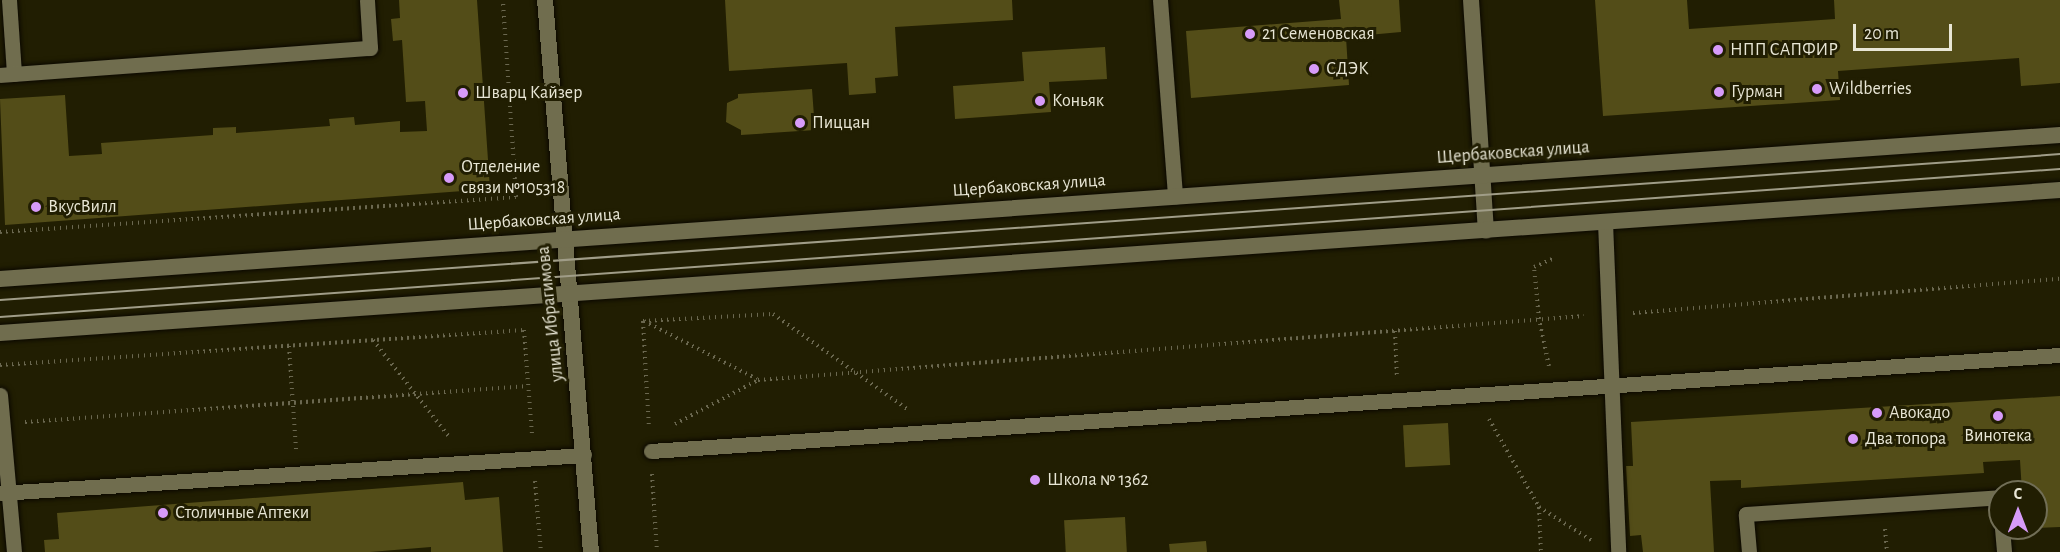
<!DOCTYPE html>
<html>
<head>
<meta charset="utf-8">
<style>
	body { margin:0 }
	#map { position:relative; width:2060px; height:552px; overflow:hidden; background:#211e02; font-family:"Alegreya Sans",sans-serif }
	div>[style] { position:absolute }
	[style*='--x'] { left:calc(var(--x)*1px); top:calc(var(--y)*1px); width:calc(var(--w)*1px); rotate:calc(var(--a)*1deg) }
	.building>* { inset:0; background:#534d18; transform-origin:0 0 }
	.path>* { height:4px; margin-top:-2px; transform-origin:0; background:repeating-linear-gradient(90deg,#6b6850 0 1.5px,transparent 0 6px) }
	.roads { filter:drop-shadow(0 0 2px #0b0800) drop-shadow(0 0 2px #0b0800) }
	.service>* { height:15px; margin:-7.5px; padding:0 7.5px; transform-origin:7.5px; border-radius:7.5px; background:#706d4e }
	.minor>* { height:16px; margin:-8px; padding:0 8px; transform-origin:8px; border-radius:8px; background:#706d4e }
	.secondary>* { height:16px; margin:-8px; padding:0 8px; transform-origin:8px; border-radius:8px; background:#706d4e }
	.tram>* { height:1.5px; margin:-0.75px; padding:0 0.75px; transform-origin:0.75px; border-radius:0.75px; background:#a09d88 }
	.dots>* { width:16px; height:16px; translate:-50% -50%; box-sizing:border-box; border:3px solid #211e02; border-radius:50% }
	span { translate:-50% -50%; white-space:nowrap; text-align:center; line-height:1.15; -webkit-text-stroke:6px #211e02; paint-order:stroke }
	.poi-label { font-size:18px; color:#e8e6d5 }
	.left { translate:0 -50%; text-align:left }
	.street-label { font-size:18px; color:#e8e6d5 }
	.north { position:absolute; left:1988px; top:480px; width:60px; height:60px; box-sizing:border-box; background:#211e02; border:2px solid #716e56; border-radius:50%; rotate:0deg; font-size:16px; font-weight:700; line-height:24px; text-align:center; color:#e8e6d5 }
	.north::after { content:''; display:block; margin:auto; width:21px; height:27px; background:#d79bf9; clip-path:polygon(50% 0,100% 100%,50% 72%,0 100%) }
	.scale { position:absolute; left:1853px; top:24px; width:99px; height:27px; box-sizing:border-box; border:3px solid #e8e6d5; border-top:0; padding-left:8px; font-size:18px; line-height:21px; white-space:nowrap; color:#e8e6d5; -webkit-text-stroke:4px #211e02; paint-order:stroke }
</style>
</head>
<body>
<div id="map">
	<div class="building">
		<div style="clip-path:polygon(399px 0,477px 0,490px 189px,5px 225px,0 99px,65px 95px,69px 156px,102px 154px,101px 143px,213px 135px,213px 128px,236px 127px,236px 133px,330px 126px,329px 119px,354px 117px,355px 125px,400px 121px,400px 132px,427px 131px,425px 101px,406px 102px,402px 40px,393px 41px,391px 19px,400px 18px)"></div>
		<div style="clip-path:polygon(725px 0,1012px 0,1013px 20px,895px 27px,898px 76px,875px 78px,876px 93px,849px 95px,847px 63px,729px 71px)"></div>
		<div style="clip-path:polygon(1339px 0,1399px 0,1401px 32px,1346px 37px,1349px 85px,1191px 98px,1186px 31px,1341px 19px)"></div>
		<div style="clip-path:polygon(1595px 0,1687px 0,1689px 29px,1835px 19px,1834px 0,2060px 0,2060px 83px,2021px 86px,2019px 58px,1838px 71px,1840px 100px,1603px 116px)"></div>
		<div style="clip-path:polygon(1105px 47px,1107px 79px,1049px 82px,1051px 112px,955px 119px,953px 86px,1024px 81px,1022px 52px)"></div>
		<div style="clip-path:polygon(812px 89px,815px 130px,741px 135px,741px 130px,726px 122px,727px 103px,738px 98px,738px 94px)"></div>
		<div style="clip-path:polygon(2060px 396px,2060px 527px,2036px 528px,2036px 492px,2022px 492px,2020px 460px,1983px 462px,1984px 473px,1741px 488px,1741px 480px,1710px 481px,1714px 552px,1643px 552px,1641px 535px,1630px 536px,1626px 466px,1633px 466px,1631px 422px)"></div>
		<div style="left:1448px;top:423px;width:42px;height:45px;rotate:87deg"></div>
		<div style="clip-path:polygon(463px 482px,465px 500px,499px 497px,503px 552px,431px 552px,431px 547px,370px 552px,45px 552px,44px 540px,59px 539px,57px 513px)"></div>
		<div style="left:1125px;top:517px;width:35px;height:61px;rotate:87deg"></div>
		<div style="clip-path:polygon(1206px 541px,1207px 552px,1170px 552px,1169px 544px)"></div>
	</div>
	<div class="path">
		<div style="--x:0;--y:232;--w:517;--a:-3.88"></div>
		<div style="--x:516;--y:197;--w:197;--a:-93.8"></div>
		<div style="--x:1633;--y:313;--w:428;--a:-4.6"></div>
		<div style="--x:643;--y:321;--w:130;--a:-3.1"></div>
		<div style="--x:773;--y:314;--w:164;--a:35.3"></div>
		<div style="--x:643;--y:321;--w:107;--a:86.8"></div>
		<div style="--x:644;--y:321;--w:127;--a:27.2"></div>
		<div style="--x:1395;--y:331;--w:47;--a:87.6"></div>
		<div style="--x:373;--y:340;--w:125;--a:51.8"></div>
		<div style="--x:289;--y:346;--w:104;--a:86.1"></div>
		<div style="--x:0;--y:365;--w:525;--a:-3.82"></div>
		<div style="--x:524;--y:330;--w:105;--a:85.6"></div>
		<div style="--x:1549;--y:366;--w:48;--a:-102"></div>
		<div style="--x:1539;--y:319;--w:52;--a:-95.5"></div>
		<div style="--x:1534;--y:267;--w:22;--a:-24"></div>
		<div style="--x:1489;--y:419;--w:101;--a:60.4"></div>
		<div style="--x:1539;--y:507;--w:65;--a:32.5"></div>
		<div style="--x:25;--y:422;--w:504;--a:-4.09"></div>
		<div style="--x:675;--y:424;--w:94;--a:-27.9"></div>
		<div style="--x:758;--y:380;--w:828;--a:-4.43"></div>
		<div style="--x:652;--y:474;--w:78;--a:86.3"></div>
		<div style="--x:535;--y:481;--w:71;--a:85.2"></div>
		<div style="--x:1539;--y:507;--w:45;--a:87.5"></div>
		<div style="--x:1885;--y:529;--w:23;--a:85"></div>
	</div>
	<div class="roads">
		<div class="service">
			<div style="--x:9;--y:0;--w:74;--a:86.1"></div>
			<div style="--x:1160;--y:0;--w:197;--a:85.6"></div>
			<div style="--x:0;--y:75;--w:371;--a:-4.2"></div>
			<div style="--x:370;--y:48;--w:48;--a:-93.6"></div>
			<div style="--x:1605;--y:222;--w:330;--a:87.7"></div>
			<div style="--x:0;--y:395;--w:158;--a:84.9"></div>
			<div style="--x:651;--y:451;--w:1412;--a:-3.9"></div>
			<div style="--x:0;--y:493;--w:585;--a:-3.72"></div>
			<div style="--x:2002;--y:528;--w:24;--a:85"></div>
			<div style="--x:1749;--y:552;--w:38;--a:-95"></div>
			<div style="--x:1746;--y:514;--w:254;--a:-3.8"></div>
			<div style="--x:1999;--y:497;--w:7;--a:82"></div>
		</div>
		<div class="minor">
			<div style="--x:545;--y:0;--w:554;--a:85.24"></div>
			<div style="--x:1471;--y:0;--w:231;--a:86.3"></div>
		</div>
		<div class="secondary">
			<div style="--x:0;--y:279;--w:2065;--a:-4"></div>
			<div style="--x:0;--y:333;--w:2065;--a:-3.97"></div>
		</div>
	</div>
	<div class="tram">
		<div style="--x:0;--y:300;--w:2065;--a:-4.05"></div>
		<div style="--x:0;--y:317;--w:2065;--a:-4.11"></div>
	</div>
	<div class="dots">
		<div style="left:1250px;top:34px;background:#d79bf9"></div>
		<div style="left:1718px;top:50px;background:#d79bf9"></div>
		<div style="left:1314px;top:69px;background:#d79bf9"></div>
		<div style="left:1817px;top:89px;background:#d79bf9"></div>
		<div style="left:1719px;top:92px;background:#d79bf9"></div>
		<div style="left:463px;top:93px;background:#d79bf9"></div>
		<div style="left:1040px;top:101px;background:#d79bf9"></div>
		<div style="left:800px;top:123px;background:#d79bf9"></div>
		<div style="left:449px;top:178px;background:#d79bf9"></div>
		<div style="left:36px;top:207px;background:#d79bf9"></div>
		<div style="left:1877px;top:413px;background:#d79bf9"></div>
		<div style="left:1998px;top:416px;background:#d79bf9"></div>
		<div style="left:1853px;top:439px;background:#d79bf9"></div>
		<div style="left:1035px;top:480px;background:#d79bf9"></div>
		<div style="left:163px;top:513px;background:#d79bf9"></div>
	</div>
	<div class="poi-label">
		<span class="left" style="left:1262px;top:34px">21 Семеновская</span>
		<span class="left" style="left:1730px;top:50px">НПП САПФИР</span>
		<span class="left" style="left:1326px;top:69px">СДЭК</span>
		<span class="left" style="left:1829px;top:89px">Wildberries</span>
		<span class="left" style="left:1731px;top:92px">Гурман</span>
		<span class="left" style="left:475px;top:93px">Шварц Кайзер</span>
		<span class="left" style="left:1052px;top:101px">Коньяк</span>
		<span class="left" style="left:812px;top:123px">Пиццан</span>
		<span class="left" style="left:461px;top:178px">Отделение<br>связи №105318</span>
		<span class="left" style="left:48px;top:207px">ВкусВилл</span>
		<span class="left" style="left:1889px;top:413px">Авокадо</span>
		<span style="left:1998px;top:436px">Винотека</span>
		<span class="left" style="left:1865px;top:439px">Два топора</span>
		<span class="left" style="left:1047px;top:480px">Школа № 1362</span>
		<span class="left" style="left:175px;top:513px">Столичные Аптеки</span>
	</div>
	<div class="street-label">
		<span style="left:1513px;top:153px;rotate:-4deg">Щербаковская улица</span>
		<span style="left:1029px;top:186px;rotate:-4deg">Щербаковская улица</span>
		<span style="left:544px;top:220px;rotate:-4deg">Щербаковская улица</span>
		<span style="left:551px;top:314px;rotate:-96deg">улица Ибрагимова</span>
	</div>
	<div class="north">С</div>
	<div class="scale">20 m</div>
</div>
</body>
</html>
